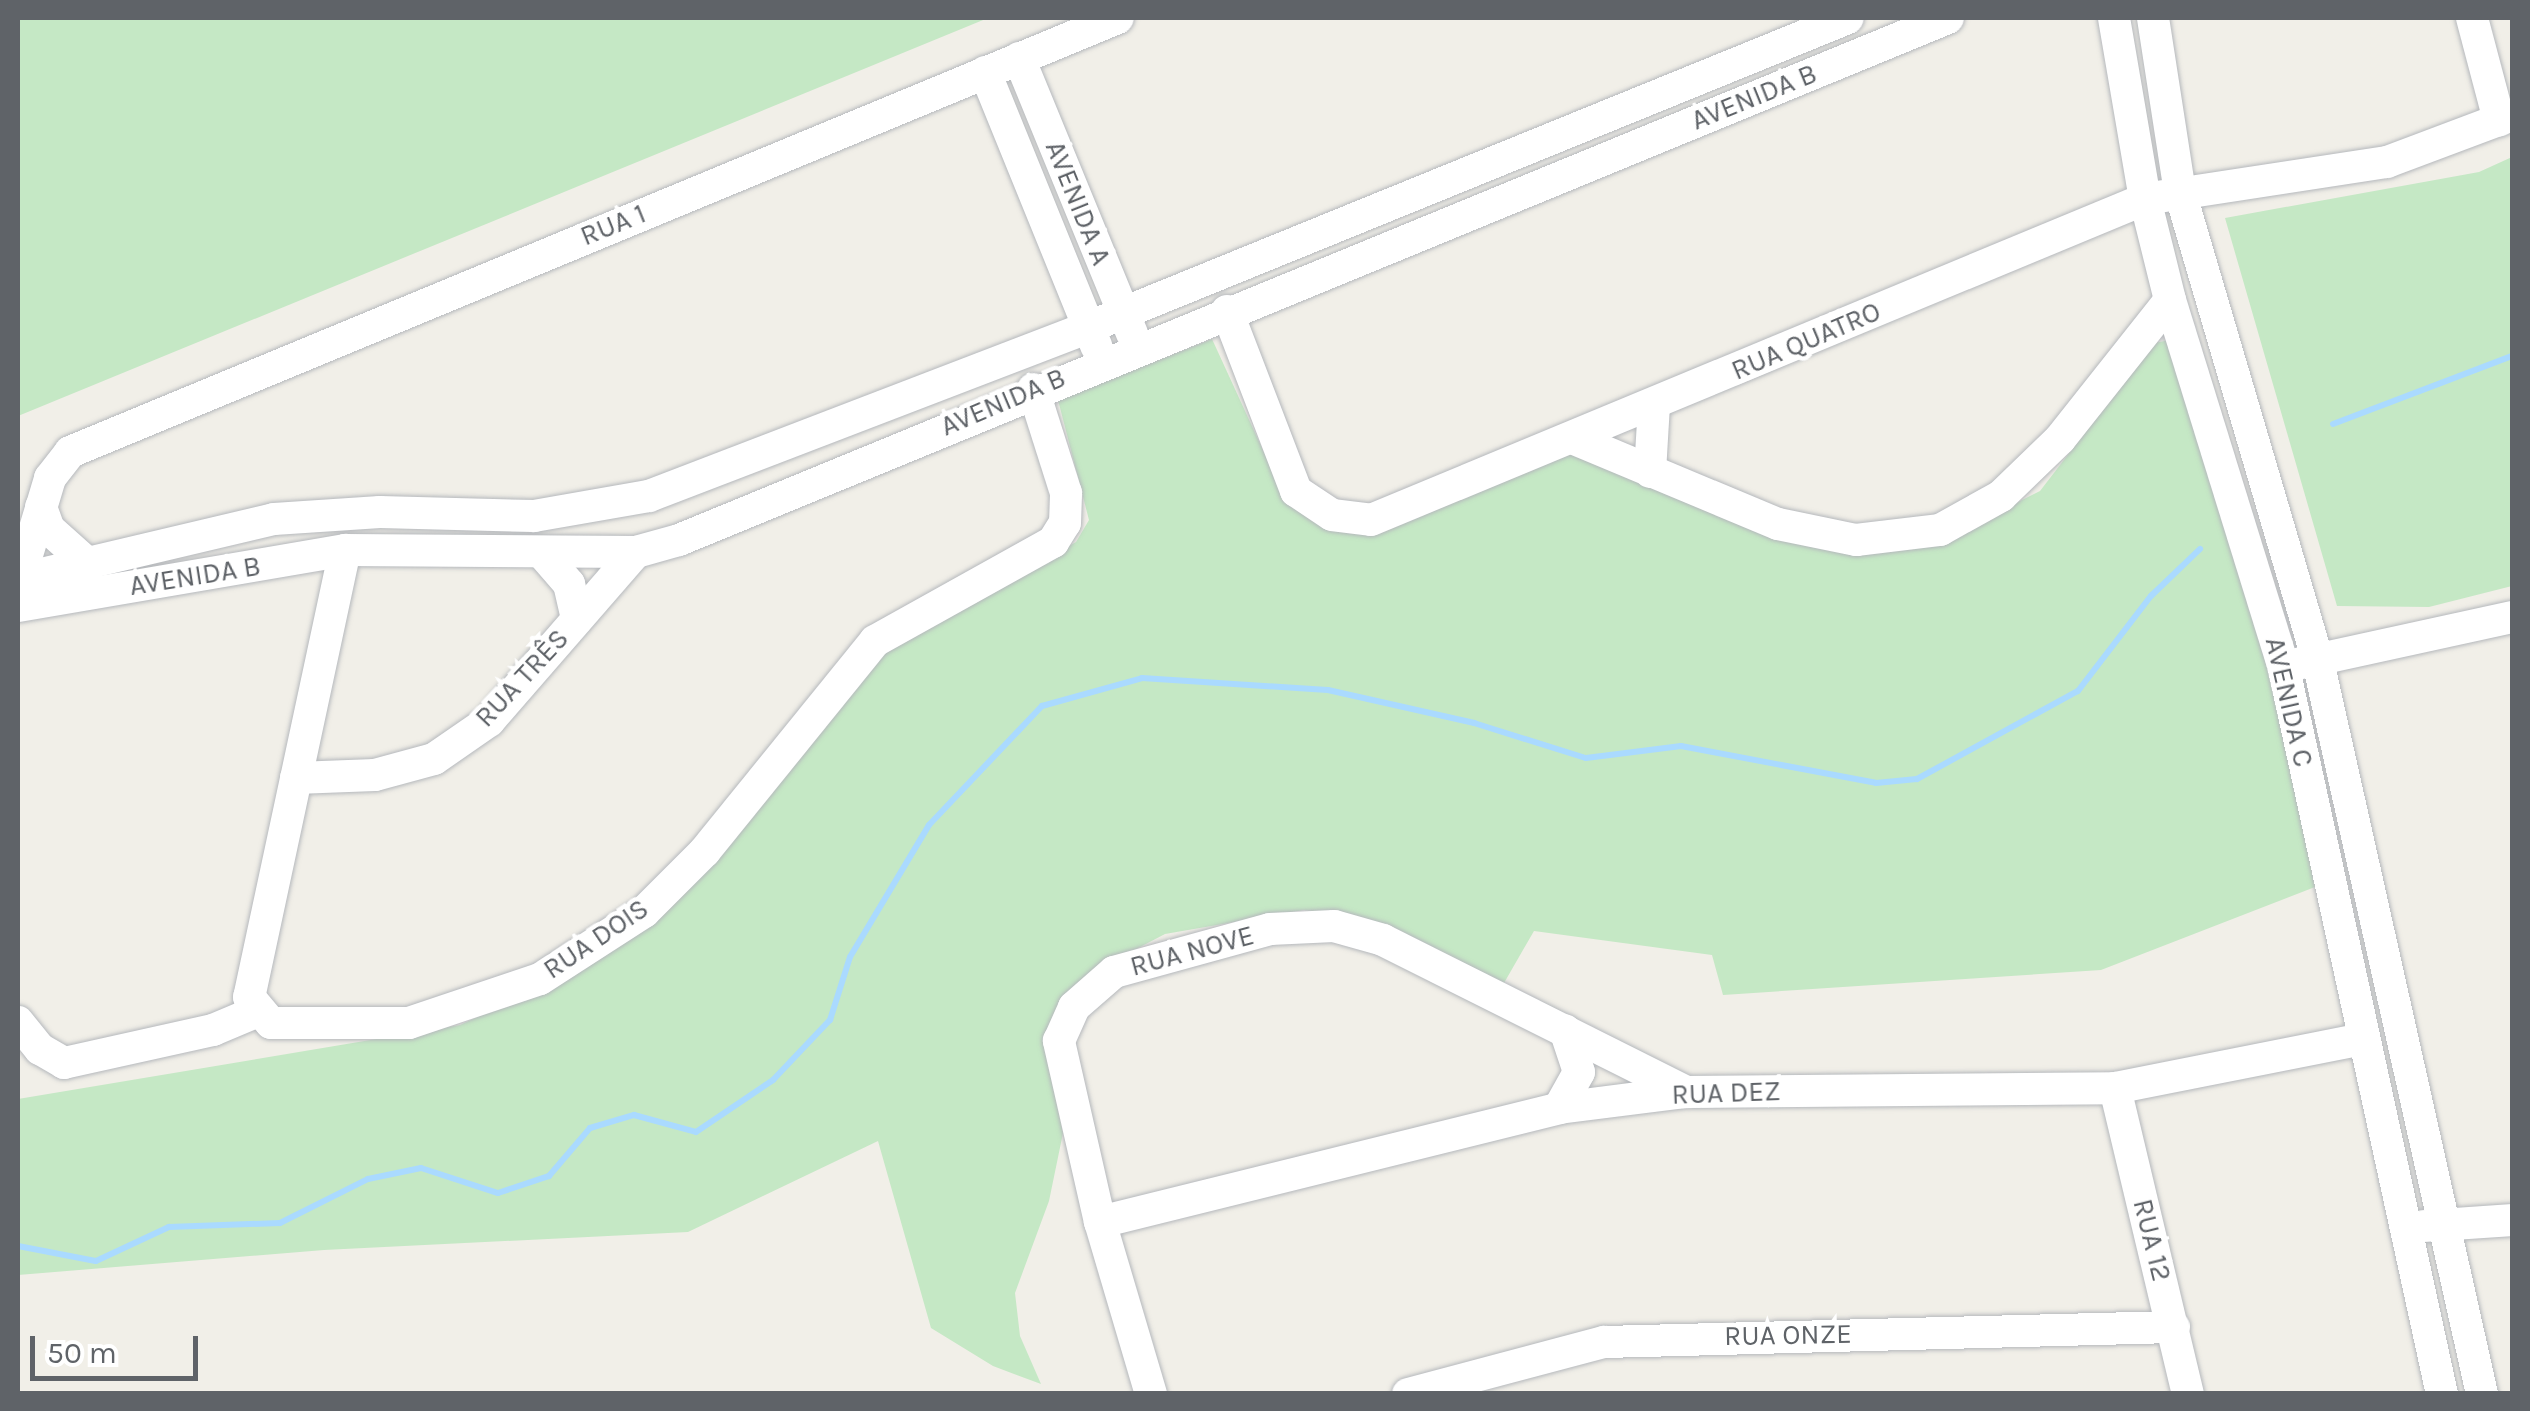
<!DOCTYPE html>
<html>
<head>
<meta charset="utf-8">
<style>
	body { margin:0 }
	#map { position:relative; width:2530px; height:1411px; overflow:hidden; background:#f1efe8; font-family:Karla,sans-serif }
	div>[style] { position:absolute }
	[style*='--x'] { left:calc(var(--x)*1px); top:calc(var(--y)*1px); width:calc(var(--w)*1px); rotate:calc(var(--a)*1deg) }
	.green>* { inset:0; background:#c5e8c5 }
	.stream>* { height:6px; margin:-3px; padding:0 3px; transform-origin:3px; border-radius:3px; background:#aadaff }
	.roads { filter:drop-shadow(0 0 2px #b5b8bc) drop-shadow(0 0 2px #b5b8bc) }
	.minor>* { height:32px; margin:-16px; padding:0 16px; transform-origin:16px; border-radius:16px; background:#fff }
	span { translate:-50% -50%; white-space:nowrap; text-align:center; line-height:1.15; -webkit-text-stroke:9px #fff; paint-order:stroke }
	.street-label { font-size:28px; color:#5f6368 }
	.frame { position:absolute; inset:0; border:20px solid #5f6368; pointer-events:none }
	.scale { position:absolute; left:30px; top:1336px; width:168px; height:45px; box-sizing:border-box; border:5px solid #5f6368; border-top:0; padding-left:12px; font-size:30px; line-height:35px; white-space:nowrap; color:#5f6368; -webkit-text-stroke:8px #fff; paint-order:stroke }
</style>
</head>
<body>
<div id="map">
	<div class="green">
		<div style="clip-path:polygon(18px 18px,988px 18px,18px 416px)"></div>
		<div style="clip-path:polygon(2512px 157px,2512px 586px,2429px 607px,2337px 606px,2225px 218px,2479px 172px)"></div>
		<div style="clip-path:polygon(1212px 339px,1285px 498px,1325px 528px,1568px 452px,1928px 547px,2040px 491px,2154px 343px,2170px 340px,2271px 670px,2315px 887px,2101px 970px,1723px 995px,1712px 955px,1534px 931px,1504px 983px,1355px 916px,1304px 910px,1165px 934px,1094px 971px,1048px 1064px,1063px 1133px,1049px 1201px,1015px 1293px,1020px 1336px,1041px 1384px,993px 1366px,931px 1328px,878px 1141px,688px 1232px,324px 1250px,18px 1275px,18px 1099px,460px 1025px,570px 974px,880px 654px,1076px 542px,1089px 520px,1058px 400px)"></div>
	</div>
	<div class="stream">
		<div style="--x:2333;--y:424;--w:191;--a:-20.8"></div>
		<div style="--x:18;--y:1246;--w:79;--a:10.9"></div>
		<div style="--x:96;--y:1261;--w:81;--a:-25"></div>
		<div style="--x:169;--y:1227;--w:111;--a:-2.1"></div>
		<div style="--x:280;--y:1223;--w:98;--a:-26.6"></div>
		<div style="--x:368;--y:1179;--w:54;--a:-11.7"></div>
		<div style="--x:421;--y:1168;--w:81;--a:18"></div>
		<div style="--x:498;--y:1193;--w:54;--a:-18.4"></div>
		<div style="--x:549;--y:1176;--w:63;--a:-49.5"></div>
		<div style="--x:590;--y:1128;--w:46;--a:-16.5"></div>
		<div style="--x:634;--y:1115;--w:64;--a:15.3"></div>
		<div style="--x:696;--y:1132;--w:93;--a:-34"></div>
		<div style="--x:773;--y:1080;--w:83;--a:-46.5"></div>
		<div style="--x:830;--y:1020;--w:66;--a:-72.4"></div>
		<div style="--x:850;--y:957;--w:154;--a:-59.1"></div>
		<div style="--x:929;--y:825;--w:164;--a:-46.5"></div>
		<div style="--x:1042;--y:706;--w:104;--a:-15.6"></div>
		<div style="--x:1142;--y:678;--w:186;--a:3.7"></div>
		<div style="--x:1328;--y:690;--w:150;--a:12.7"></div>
		<div style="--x:1474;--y:723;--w:117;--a:17.4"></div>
		<div style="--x:1586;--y:758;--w:96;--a:-7.2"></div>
		<div style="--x:1681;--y:746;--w:198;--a:10.7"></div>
		<div style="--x:1876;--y:783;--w:41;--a:-5.6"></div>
		<div style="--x:1917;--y:779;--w:183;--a:-28.7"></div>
		<div style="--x:2078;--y:691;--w:120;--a:-52.5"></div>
		<div style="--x:2151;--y:596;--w:68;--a:-43.8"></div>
	</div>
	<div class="roads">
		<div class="minor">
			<div style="--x:2114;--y:18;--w:184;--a:80.3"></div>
			<div style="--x:2145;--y:199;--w:104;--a:76.1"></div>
			<div style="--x:2170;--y:300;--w:386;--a:72.8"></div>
			<div style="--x:2284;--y:669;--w:742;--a:77.71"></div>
			<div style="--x:2153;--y:18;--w:176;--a:81.2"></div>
			<div style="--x:2180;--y:192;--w:485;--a:73.6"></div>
			<div style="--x:2317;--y:657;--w:755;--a:77.38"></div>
			<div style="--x:2472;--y:18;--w:106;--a:75.2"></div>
			<div style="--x:1019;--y:58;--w:298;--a:67.7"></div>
			<div style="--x:985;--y:72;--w:296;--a:67.9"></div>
			<div style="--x:1227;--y:311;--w:193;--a:69"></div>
			<div style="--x:1296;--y:491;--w:43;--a:33.7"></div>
			<div style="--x:1332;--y:515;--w:39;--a:7"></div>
			<div style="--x:1371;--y:520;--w:838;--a:-22.53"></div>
			<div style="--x:2145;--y:199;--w:245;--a:-8.7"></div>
			<div style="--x:2387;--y:162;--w:134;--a:-20.6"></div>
			<div style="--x:1572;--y:438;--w:223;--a:22.7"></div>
			<div style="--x:1778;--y:524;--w:80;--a:11.6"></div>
			<div style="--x:1856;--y:540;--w:85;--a:-6.8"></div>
			<div style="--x:1940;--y:530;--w:70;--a:-29.1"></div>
			<div style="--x:2001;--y:496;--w:82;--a:-44"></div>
			<div style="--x:2060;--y:439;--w:177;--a:-51.6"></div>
			<div style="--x:1650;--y:472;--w:68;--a:-86.6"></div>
			<div style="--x:41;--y:507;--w:23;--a:70"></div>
			<div style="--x:49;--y:529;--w:51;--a:41.8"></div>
			<div style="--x:345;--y:550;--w:457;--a:102.1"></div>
			<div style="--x:249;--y:997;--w:34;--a:50"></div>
			<div style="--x:271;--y:1023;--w:138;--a:0"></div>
			<div style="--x:409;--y:1023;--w:138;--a:-18.6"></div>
			<div style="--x:540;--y:979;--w:124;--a:-32.8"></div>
			<div style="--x:644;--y:912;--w:86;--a:-45"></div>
			<div style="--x:705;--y:851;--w:270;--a:-51"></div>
			<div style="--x:875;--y:641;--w:204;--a:-29.1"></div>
			<div style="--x:1053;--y:542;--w:22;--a:-58"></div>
			<div style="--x:1065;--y:523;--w:30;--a:-88"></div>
			<div style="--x:1066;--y:493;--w:109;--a:-107.6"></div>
			<div style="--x:543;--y:554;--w:40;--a:49"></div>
			<div style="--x:569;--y:584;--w:36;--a:77"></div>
			<div style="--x:20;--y:579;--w:261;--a:-13.3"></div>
			<div style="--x:274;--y:519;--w:106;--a:-3.8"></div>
			<div style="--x:380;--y:512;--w:154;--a:1.5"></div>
			<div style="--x:534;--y:516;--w:117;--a:-9.9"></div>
			<div style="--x:649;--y:496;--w:471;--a:-21"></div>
			<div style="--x:1089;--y:327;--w:819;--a:-22.15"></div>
			<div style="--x:18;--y:585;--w:112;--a:-73.3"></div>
			<div style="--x:50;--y:478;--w:33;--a:-52"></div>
			<div style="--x:70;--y:452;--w:1134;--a:-22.5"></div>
			<div style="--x:18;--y:606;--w:332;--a:-9.7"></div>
			<div style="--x:345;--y:550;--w:291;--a:0.4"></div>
			<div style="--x:636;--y:552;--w:45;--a:-15.6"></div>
			<div style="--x:679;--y:540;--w:1372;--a:-22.36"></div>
			<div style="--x:2297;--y:664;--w:220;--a:-12.3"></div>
			<div style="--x:296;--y:778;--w:79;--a:-2.2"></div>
			<div style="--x:375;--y:775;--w:61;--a:-15.2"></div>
			<div style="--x:434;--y:759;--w:67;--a:-34.6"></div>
			<div style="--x:489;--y:721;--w:224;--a:-49"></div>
			<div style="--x:18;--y:1022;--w:35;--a:51"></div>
			<div style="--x:40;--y:1049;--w:28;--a:30"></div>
			<div style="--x:64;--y:1063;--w:153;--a:-12.5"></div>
			<div style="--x:213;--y:1030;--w:47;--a:-22.7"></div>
			<div style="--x:2115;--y:1088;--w:315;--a:76.6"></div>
			<div style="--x:1559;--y:1108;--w:41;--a:-60.9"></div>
			<div style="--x:1579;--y:1072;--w:44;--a:-108.4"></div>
			<div style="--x:1100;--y:1222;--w:473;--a:-13.9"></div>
			<div style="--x:1559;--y:1108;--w:128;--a:-7.2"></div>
			<div style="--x:1686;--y:1092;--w:429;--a:-0.5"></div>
			<div style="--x:2115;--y:1088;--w:252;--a:-11.2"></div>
			<div style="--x:2424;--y:1226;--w:88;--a:-3.9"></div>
			<div style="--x:1151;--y:1394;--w:179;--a:-106.5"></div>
			<div style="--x:1100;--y:1222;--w:186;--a:-102.8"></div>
			<div style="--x:1059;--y:1041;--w:37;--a:-66"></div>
			<div style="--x:1074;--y:1007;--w:53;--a:-41.2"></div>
			<div style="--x:1114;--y:972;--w:162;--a:-15.4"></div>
			<div style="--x:1270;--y:929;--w:64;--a:-2.7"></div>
			<div style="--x:1334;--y:926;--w:51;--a:15.9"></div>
			<div style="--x:1383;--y:940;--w:339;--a:26.6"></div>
			<div style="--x:1408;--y:1394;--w:203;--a:-14.9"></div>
			<div style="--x:1604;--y:1342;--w:570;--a:-1.51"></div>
		</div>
	</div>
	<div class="street-label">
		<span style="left:1754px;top:97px;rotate:-22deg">AVENIDA B</span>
		<span style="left:1078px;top:203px;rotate:68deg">AVENIDA A</span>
		<span style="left:613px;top:225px;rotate:-22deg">RUA 1</span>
		<span style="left:1806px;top:341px;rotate:-23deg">RUA QUATRO</span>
		<span style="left:1003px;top:402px;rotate:-23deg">AVENIDA B</span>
		<span style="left:195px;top:576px;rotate:-9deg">AVENIDA B</span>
		<span style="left:522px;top:678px;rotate:-47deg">RUA TRÊS</span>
		<span style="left:2289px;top:702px;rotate:77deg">AVENIDA C</span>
		<span style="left:596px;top:939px;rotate:-34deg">RUA DOIS</span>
		<span style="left:1192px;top:951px;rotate:-15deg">RUA NOVE</span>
		<span style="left:1726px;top:1093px;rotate:-2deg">RUA DEZ</span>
		<span style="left:2152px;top:1240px;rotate:76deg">RUA 12</span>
		<span style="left:1788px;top:1335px;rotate:-1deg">RUA ONZE</span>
	</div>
	<div class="frame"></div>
	<div class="scale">50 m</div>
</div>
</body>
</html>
